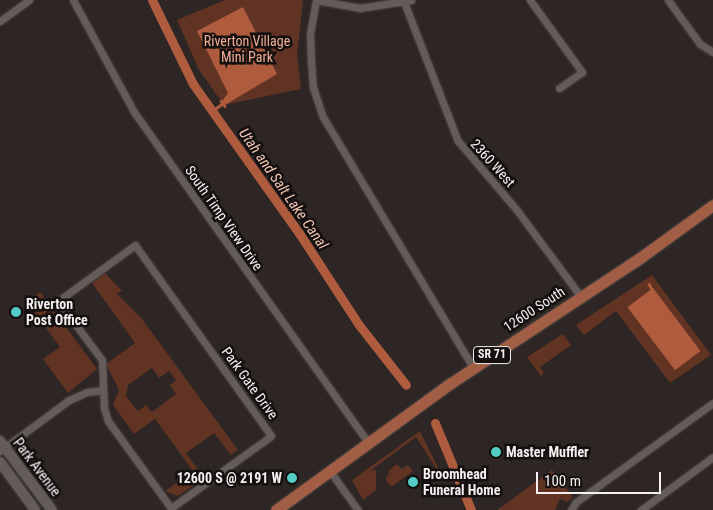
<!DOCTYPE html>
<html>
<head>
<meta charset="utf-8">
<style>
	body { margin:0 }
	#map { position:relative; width:713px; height:510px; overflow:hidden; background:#2d2624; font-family:"Roboto Condensed",sans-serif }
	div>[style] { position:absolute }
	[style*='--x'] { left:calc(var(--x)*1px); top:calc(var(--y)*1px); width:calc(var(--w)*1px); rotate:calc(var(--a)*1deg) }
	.green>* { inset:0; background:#603323 }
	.water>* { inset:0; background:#ae5b3e; transform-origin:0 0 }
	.stream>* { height:2.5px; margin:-1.25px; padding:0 1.25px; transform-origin:1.25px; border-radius:1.25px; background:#ae5b3e }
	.canal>* { height:9px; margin:-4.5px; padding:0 4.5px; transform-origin:4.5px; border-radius:4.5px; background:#ae5b3e }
	.roads { filter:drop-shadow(0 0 1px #4b4543) drop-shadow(0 0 1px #4b4543) }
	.street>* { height:7px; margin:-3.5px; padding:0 3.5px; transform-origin:3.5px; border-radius:3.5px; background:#645c5a }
	.secondary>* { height:10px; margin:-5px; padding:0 5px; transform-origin:5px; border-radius:5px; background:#645c5a }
	.primary>* { height:11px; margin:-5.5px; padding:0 5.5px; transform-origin:5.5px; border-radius:5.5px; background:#a25e45 }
	.dots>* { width:14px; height:14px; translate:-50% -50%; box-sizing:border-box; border:2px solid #13100f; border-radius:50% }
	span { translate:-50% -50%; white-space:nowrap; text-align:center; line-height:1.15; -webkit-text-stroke:5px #13100f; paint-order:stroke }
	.shield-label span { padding:1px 4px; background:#13100f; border:1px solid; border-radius:4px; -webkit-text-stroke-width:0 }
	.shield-label { font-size:12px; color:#f5f0ef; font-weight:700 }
	.park-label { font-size:14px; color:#f3ae96 }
	.street-label { font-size:14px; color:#f5f0ef }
	.poi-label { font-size:14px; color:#f5f0ef; font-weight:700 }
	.left { translate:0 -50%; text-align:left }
	.right { translate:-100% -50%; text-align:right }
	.water-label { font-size:15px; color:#f5c6b5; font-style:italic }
	.scale { position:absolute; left:536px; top:472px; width:125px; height:22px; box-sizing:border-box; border:2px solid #f5f0ef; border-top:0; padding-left:6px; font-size:15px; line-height:18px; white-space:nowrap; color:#f5f0ef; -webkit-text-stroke:4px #13100f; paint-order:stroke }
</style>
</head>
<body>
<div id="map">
	<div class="green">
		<div style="clip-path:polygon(225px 0,303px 0,297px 55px,301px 89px,224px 105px,199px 70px,177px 20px)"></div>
		<div style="clip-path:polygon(evenodd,105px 273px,122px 291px,117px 294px,142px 319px,238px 450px,231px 455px,214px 433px,186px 453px,204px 478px,178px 496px,165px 491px,193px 471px,155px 419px,134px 434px,113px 405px,119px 390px,106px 364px,135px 343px,92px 283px,105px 273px,152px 368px,159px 378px,169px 371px,176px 380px,170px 385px,176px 394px,152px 412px,146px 405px,138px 411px,126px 396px,128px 385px,152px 368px)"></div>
		<div style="clip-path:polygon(652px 275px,711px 355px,670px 383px,616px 311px,584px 335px,576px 325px)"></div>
		<div style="clip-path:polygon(40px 292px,97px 369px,68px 393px,43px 359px,60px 347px,27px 302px)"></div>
		<div style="clip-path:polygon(563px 334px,571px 345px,540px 367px,544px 373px,541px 376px,527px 357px)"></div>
		<div style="clip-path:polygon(420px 431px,446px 484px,416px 437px,370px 471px,376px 470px,376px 490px,363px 500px,352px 480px)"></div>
		<div style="clip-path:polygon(397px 464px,402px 469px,408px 465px,413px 471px,391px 487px,386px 480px,387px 475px,392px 476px,388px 474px,389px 470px)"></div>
		<div style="clip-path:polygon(552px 470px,573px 497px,567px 502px,560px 499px,555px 510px,497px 510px)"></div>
	</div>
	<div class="water">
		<div style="clip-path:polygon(243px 7px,277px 74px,225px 105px,222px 101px,228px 93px,197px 31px)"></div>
		<div style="left:653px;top:288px;width:79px;height:32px;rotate:53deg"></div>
	</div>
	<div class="stream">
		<div style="--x:221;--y:101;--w:6;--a:51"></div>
		<div style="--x:212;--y:111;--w:14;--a:-36"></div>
		<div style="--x:649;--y:284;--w:6;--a:59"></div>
	</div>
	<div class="canal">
		<div style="--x:152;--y:0;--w:93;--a:64"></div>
		<div style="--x:193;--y:84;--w:183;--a:54.6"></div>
		<div style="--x:299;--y:233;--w:110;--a:56.9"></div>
		<div style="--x:359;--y:325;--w:76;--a:51.9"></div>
		<div style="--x:435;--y:423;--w:94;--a:67.5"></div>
	</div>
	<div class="roads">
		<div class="street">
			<div style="--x:73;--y:0;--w:128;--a:61.4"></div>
			<div style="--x:134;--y:112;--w:405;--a:54.7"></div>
			<div style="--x:316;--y:0;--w:36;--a:100"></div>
			<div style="--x:310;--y:35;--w:26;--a:88"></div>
			<div style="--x:311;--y:61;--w:26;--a:86"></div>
			<div style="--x:313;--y:87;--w:32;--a:72"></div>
			<div style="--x:323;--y:117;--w:292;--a:59.1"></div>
			<div style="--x:316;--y:0;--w:45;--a:10.3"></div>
			<div style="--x:360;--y:8;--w:52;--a:-8.9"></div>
			<div style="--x:530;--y:0;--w:89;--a:54.2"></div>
			<div style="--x:582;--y:72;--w:28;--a:145"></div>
			<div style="--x:668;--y:0;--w:54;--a:54"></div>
			<div style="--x:700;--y:44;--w:15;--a:32"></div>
			<div style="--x:404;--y:2;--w:149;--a:68.8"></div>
			<div style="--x:458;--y:141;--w:89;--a:49.5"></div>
			<div style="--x:516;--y:209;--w:109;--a:53.5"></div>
			<div style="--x:0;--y:21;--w:36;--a:-36"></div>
			<div style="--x:135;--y:245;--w:234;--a:54.5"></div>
			<div style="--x:271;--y:436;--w:123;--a:144.2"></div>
			<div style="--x:171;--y:508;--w:107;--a:-125.9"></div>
			<div style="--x:108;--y:421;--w:14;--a:-107"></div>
			<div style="--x:104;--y:408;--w:48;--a:-92.4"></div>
			<div style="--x:102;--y:360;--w:74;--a:-126.7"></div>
			<div style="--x:58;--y:301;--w:95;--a:-36"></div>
			<div style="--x:0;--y:451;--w:86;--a:-36.5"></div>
			<div style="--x:69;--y:400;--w:20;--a:-24"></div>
			<div style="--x:87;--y:392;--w:16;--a:-7"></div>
			<div style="--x:329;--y:470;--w:49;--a:54.1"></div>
			<div style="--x:571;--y:510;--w:9;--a:-58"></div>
			<div style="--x:576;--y:502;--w:169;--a:-35.9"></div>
			<div style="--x:641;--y:510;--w:89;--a:-36.4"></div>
		</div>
		<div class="secondary">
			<div style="--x:0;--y:441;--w:86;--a:53"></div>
			<div style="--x:0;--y:462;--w:59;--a:53.9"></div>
		</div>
		<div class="primary">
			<div style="--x:276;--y:510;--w:216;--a:-36"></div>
			<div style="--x:451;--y:383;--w:223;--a:-33.5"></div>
			<div style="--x:637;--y:260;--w:94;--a:-35.9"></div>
		</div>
	</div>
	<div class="dots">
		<div style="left:16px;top:312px;background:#54cdc7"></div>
		<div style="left:496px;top:452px;background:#54cdc7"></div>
		<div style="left:292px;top:478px;background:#54cdc7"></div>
		<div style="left:413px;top:482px;background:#54cdc7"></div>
	</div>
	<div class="shield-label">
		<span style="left:492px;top:355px">SR 71</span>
	</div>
	<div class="park-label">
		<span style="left:247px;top:49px">Riverton Village<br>Mini Park</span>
	</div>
	<div class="street-label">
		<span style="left:493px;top:163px;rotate:48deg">2360 West</span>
		<span style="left:224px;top:218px;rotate:55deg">South Timp View Drive</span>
		<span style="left:534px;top:309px;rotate:-33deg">12600 South</span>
		<span style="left:250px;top:383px;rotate:54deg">Park Gate Drive</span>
		<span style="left:37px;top:467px;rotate:53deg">Park Avenue</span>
	</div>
	<div class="poi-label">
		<span class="left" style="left:26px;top:312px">Riverton<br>Post Office</span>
		<span class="left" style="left:506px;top:452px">Master Muffler</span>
		<span class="left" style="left:423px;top:482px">Broomhead<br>Funeral Home</span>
		<span class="right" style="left:282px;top:478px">12600 S @ 2191 W</span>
	</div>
	<div class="water-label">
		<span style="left:283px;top:189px;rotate:55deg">Utah and Salt Lake Canal</span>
	</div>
	<div class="scale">100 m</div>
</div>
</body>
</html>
